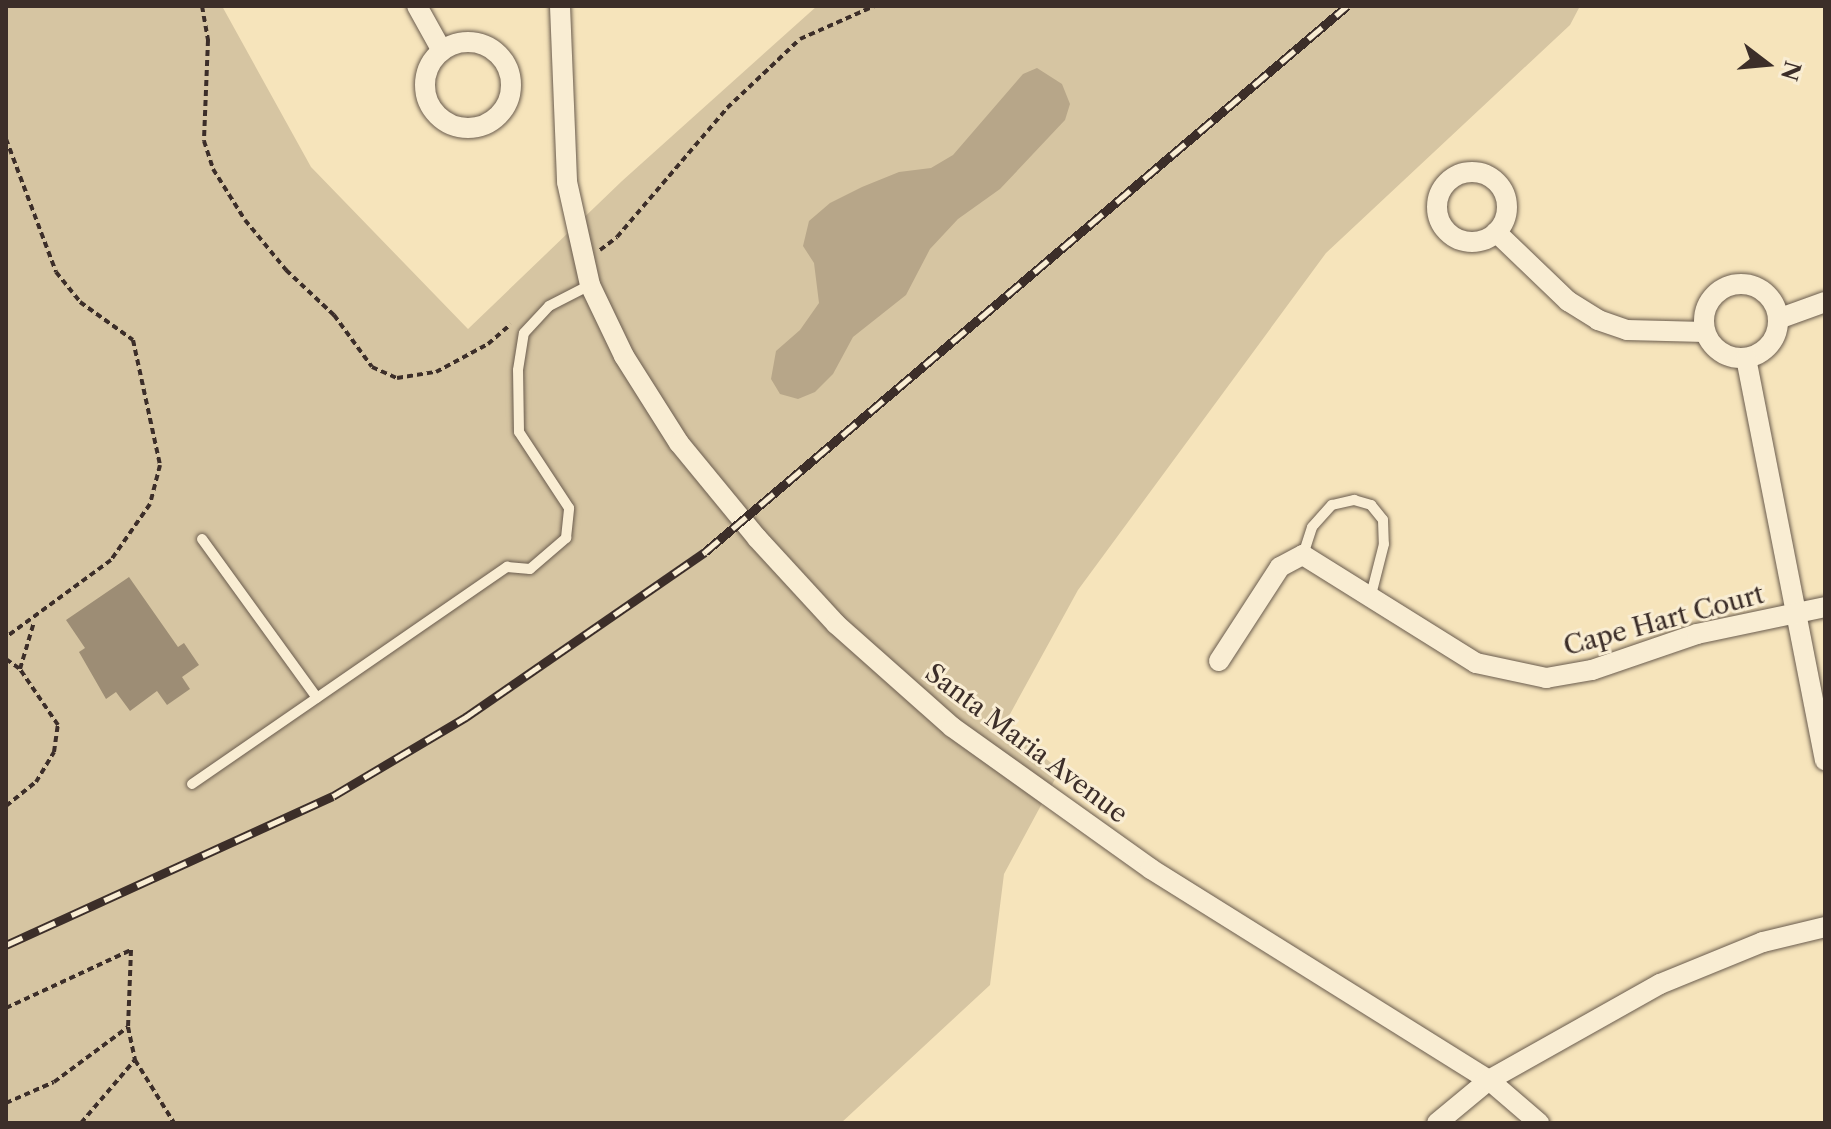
<!DOCTYPE html>
<html>
<head>
<meta charset="utf-8">
<style>
	body { margin:0 }
	#map { position:relative; width:1831px; height:1129px; overflow:hidden; background:#f6e4bb; font-family:"Libre Caslon Text",serif }
	div>[style] { position:absolute }
	[style*='--x'] { left:calc(var(--x)*1px); top:calc(var(--y)*1px); width:calc(var(--w)*1px); rotate:calc(var(--a)*1deg) }
	.green>* { inset:0; background:#d6c5a2 }
	.water>* { inset:0; background:#b7a689 }
	.building>* { inset:0; background:#9d8d75 }
	.path>* { height:4px; margin-top:-2px; transform-origin:0; background:repeating-linear-gradient(90deg,#3c2e29 0 6px,transparent 0 10px) }
	.roads { filter:drop-shadow(0 0 2px #6a5c4e) drop-shadow(0 0 2px #6a5c4e) }
	.service>* { height:10px; margin:-5px; padding:0 5px; transform-origin:5px; border-radius:5px; background:#f9edd3 }
	.minor>* { height:20px; margin:-10px; padding:0 10px; transform-origin:10px; border-radius:10px; background:#f9edd3 }
	.minor>.ring { margin:-10px; padding:0; box-sizing:content-box; background:none; border:20px solid #f9edd3; border-radius:50% }
	.rail>* { height:9px; margin-top:-4.5px; transform-origin:0; background:repeating-linear-gradient(90deg,#f9edd3 0 18px,#3c2e29 0 36px); box-sizing:border-box; border-block:2px solid #3c2e29 }
	span { translate:-50% -50%; white-space:nowrap; text-align:center; line-height:1.15; -webkit-text-stroke:6px #f9edd3; paint-order:stroke }
	.street-label { font-size:26px; color:#3c2e29 }
	.frame { position:absolute; inset:0; border:8px solid #3c2e29; pointer-events:none }
	.north { position:absolute; left:1727px; top:24px; width:80px; height:80px; -webkit-text-stroke:6px #f9edd3; paint-order:stroke; rotate:106deg; font-size:22px; font-weight:700; line-height:32px; text-align:center; color:#3c2e29 }
	.north::after { content:''; display:block; margin:auto; width:28px; height:36px; background:#3c2e29; clip-path:polygon(50% 0,100% 100%,50% 72%,0 100%) }
</style>
</head>
<body>
<div id="map">
	<div class="green">
		<div style="clip-path:polygon(6px 6px,222px 6px,311px 167px,468px 329px,622px 181px,817px 6px,1580px 6px,1570px 25px,1326px 253px,1078px 590px,1004px 725px,1060px 770px,1004px 874px,990px 985px,841px 1123px,6px 1123px)"></div>
	</div>
	<div class="water">
		<div style="clip-path:polygon(1037px 68px,1062px 84px,1070px 104px,1065px 120px,1000px 189px,958px 219px,930px 249px,906px 295px,853px 337px,833px 374px,815px 392px,798px 399px,780px 394px,771px 379px,776px 351px,800px 330px,819px 303px,814px 263px,803px 246px,809px 221px,830px 203px,862px 187px,899px 172px,931px 168px,953px 155px,1023px 74px)"></div>
	</div>
	<div class="building">
		<div style="clip-path:polygon(129px 577px,178px 647px,184px 643px,199px 665px,182px 677px,190px 689px,167px 705px,157px 691px,130px 711px,116px 692px,106px 699px,79px 652px,85px 648px,66px 620px)"></div>
	</div>
	<div class="path">
		<div style="--x:202;--y:6;--w:35;--a:80"></div>
		<div style="--x:208;--y:40;--w:101;--a:92.3"></div>
		<div style="--x:204;--y:141;--w:29;--a:72"></div>
		<div style="--x:213;--y:169;--w:60;--a:57.9"></div>
		<div style="--x:245;--y:220;--w:65;--a:50.6"></div>
		<div style="--x:286;--y:270;--w:66;--a:43.2"></div>
		<div style="--x:334;--y:315;--w:64;--a:53.8"></div>
		<div style="--x:372;--y:367;--w:27;--a:24"></div>
		<div style="--x:397;--y:378;--w:39;--a:-9"></div>
		<div style="--x:436;--y:372;--w:59;--a:-28.3"></div>
		<div style="--x:488;--y:344;--w:30;--a:-41"></div>
		<div style="--x:6;--y:139;--w:142;--a:69.4"></div>
		<div style="--x:56;--y:272;--w:38;--a:51"></div>
		<div style="--x:80;--y:302;--w:65;--a:35.6"></div>
		<div style="--x:133;--y:340;--w:128;--a:77.8"></div>
		<div style="--x:160;--y:465;--w:40;--a:104.4"></div>
		<div style="--x:150;--y:504;--w:68;--a:124.9"></div>
		<div style="--x:111;--y:560;--w:130;--a:143.7"></div>
		<div style="--x:600;--y:250;--w:21;--a:-37"></div>
		<div style="--x:617;--y:237;--w:170;--a:-49.5"></div>
		<div style="--x:727;--y:108;--w:100;--a:-43.4"></div>
		<div style="--x:800;--y:39;--w:81;--a:-24"></div>
		<div style="--x:6;--y:659;--w:17;--a:36"></div>
		<div style="--x:6;--y:806;--w:38;--a:-39"></div>
		<div style="--x:36;--y:782;--w:35;--a:-59"></div>
		<div style="--x:54;--y:752;--w:27;--a:-82"></div>
		<div style="--x:58;--y:725;--w:68;--a:-124.2"></div>
		<div style="--x:20;--y:669;--w:49;--a:-73.4"></div>
		<div style="--x:6;--y:1008;--w:138;--a:-24.9"></div>
		<div style="--x:131;--y:950;--w:77;--a:92.2"></div>
		<div style="--x:128;--y:1027;--w:34;--a:78"></div>
		<div style="--x:135;--y:1060;--w:74;--a:58.2"></div>
		<div style="--x:6;--y:1103;--w:52;--a:-23.6"></div>
		<div style="--x:54;--y:1082;--w:92;--a:-36.6"></div>
		<div style="--x:81;--y:1123;--w:82;--a:-49.5"></div>
	</div>
	<div class="roads">
		<div class="service">
			<div style="--x:202;--y:539;--w:196;--a:54.1"></div>
			<div style="--x:1303;--y:555;--w:29;--a:-72"></div>
			<div style="--x:1312;--y:527;--w:30;--a:-48"></div>
			<div style="--x:1332;--y:505;--w:23;--a:-13"></div>
			<div style="--x:1354;--y:500;--w:18;--a:16"></div>
			<div style="--x:1371;--y:505;--w:19;--a:51"></div>
			<div style="--x:1383;--y:520;--w:24;--a:88"></div>
			<div style="--x:1384;--y:544;--w:53;--a:104.3"></div>
			<div style="--x:192;--y:784;--w:383;--a:-34.6"></div>
			<div style="--x:507;--y:567;--w:23;--a:5"></div>
			<div style="--x:530;--y:569;--w:48;--a:-40.7"></div>
			<div style="--x:566;--y:538;--w:30;--a:-84"></div>
			<div style="--x:569;--y:508;--w:91;--a:-123.3"></div>
			<div style="--x:519;--y:432;--w:62;--a:-90.9"></div>
			<div style="--x:518;--y:370;--w:37;--a:-81"></div>
			<div style="--x:524;--y:333;--w:37;--a:-47"></div>
			<div style="--x:549;--y:306;--w:46;--a:-27.1"></div>
		</div>
		<div class="minor">
			<div style="--x:417;--y:6;--w:51;--a:60.9"></div>
			<div style="--x:560;--y:6;--w:176;--a:87.7"></div>
			<div style="--x:567;--y:182;--w:106;--a:77.4"></div>
			<div style="--x:590;--y:285;--w:79;--a:64.4"></div>
			<div style="--x:624;--y:356;--w:103;--a:57.7"></div>
			<div style="--x:679;--y:443;--w:123;--a:50.6"></div>
			<div style="--x:757;--y:538;--w:117;--a:47.4"></div>
			<div style="--x:836;--y:624;--w:155;--a:41.6"></div>
			<div style="--x:952;--y:727;--w:244;--a:35.5"></div>
			<div style="--x:1151;--y:869;--w:398;--a:32"></div>
			<div style="--x:1489;--y:1080;--w:66;--a:40.7"></div>
			<div class="ring" style="left:425px;top:42px;width:66px;height:66px"></div>
			<div class="ring" style="left:1437px;top:172px;width:50px;height:50px"></div>
			<div style="--x:1496;--y:232;--w:100;--a:43.8"></div>
			<div style="--x:1568;--y:301;--w:36;--a:32"></div>
			<div style="--x:1598;--y:320;--w:31;--a:19"></div>
			<div style="--x:1627;--y:330;--w:78;--a:1.5"></div>
			<div class="ring" style="left:1704px;top:284px;width:54px;height:54px"></div>
			<div style="--x:1778;--y:319;--w:50;--a:-19.9"></div>
			<div style="--x:1746;--y:358;--w:410;--a:78.9"></div>
			<div style="--x:1219;--y:661;--w:112;--a:-57"></div>
			<div style="--x:1280;--y:567;--w:26;--a:-28"></div>
			<div style="--x:1303;--y:555;--w:204;--a:32"></div>
			<div style="--x:1476;--y:663;--w:72;--a:12.1"></div>
			<div style="--x:1546;--y:678;--w:47;--a:-9.9"></div>
			<div style="--x:1592;--y:670;--w:111;--a:-18.9"></div>
			<div style="--x:1697;--y:634;--w:131;--a:-11.9"></div>
			<div style="--x:1437;--y:1123;--w:67;--a:-39.6"></div>
			<div style="--x:1489;--y:1080;--w:196;--a:-29.3"></div>
			<div style="--x:1660;--y:984;--w:111;--a:-22.2"></div>
			<div style="--x:1763;--y:942;--w:64;--a:-13.6"></div>
		</div>
	</div>
	<div class="rail">
		<div style="--x:6;--y:945;--w:359;--a:-24.5"></div>
		<div style="--x:333;--y:796;--w:155;--a:-30.7"></div>
		<div style="--x:466;--y:717;--w:290;--a:-34.6"></div>
		<div style="--x:705;--y:552;--w:843;--a:-40.38"></div>
	</div>
	<div class="street-label">
		<span style="left:1664px;top:621px;rotate:-15deg">Cape Hart Court</span>
		<span style="left:1026px;top:744px;rotate:37deg">Santa Maria Avenue</span>
	</div>
	<div class="frame"></div>
	<div class="north">N</div>
</div>
</body>
</html>
